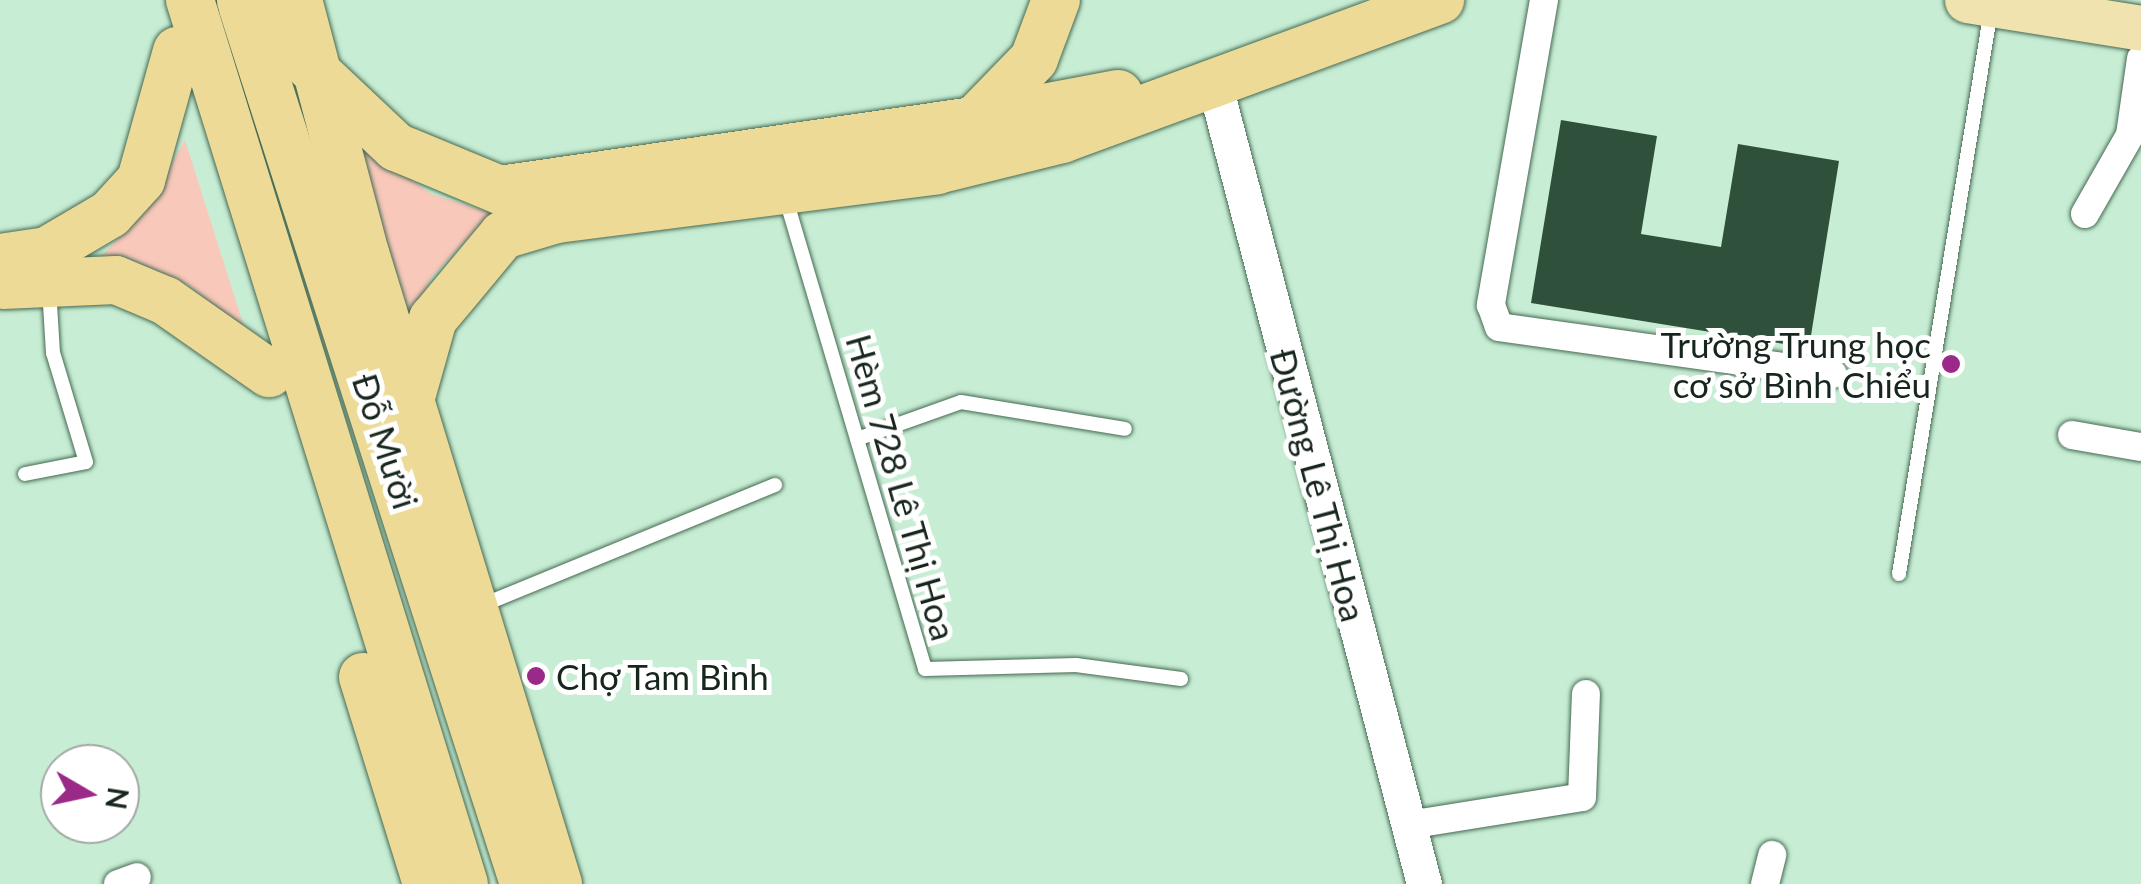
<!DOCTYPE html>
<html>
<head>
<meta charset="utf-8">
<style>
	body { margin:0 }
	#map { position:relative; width:2141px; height:884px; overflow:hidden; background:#c7eed4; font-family:Lato,sans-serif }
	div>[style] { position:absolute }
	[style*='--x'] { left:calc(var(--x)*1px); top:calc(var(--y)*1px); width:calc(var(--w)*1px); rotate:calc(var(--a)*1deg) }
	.green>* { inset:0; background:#f8c8ba }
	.building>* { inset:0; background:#2f513c }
	.roads { filter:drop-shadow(0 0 2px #466953) drop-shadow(0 0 2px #466953) }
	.service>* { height:14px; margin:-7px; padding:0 7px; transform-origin:7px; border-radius:7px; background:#fff }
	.minor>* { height:28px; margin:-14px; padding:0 14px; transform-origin:14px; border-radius:14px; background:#fff }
	.tertiary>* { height:35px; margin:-17.5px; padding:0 17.5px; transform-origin:17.5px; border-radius:17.5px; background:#fff }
	.primary>* { height:45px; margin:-22.5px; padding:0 22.5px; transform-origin:22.5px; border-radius:22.5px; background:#f1e3b0 }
	.trunk>* { height:48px; margin:-24px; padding:0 24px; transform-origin:24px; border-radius:24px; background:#ecda96 }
	.dots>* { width:28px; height:28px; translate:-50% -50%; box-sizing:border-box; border:5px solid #fff; border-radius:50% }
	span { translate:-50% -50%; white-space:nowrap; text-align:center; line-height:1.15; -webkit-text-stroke:10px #fff; paint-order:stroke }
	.poi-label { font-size:35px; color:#17261c }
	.right { translate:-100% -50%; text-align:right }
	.left { translate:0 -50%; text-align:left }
	.street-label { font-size:35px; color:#17261c }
	.north { position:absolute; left:40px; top:744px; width:100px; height:100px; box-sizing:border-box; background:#fff; border:2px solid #a2a8a4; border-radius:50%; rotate:99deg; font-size:28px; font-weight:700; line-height:40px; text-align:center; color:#17261c }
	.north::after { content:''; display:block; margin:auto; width:35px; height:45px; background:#9a2987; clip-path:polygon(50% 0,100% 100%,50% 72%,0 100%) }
</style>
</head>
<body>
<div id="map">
	<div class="green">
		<div style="clip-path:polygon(350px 136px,431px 194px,491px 213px,431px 278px,412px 320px)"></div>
		<div style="clip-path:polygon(185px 140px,245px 330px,187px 284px,103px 254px,142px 215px)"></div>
	</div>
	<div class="building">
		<div style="clip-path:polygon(1561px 120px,1657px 136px,1641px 234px,1721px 247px,1738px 144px,1839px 161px,1809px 348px,1531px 303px)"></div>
	</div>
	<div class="roads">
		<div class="service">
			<div style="--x:785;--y:196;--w:493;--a:73.5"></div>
			<div style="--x:925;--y:669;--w:151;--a:-1.5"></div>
			<div style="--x:1076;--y:665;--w:106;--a:7.6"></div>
			<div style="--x:857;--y:439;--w:110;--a:-19.6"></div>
			<div style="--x:961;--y:402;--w:166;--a:9.3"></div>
			<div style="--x:25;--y:474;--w:62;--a:-11.1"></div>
			<div style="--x:86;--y:462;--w:114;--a:-106.8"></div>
			<div style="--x:53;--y:353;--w:65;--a:-93.5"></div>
			<div style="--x:1899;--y:574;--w:571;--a:-80.74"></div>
			<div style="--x:480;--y:606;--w:319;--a:-22.3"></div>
		</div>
		<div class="minor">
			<div style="--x:1544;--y:0;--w:310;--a:99.9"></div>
			<div style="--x:1491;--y:305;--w:23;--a:70"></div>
			<div style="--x:1499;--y:327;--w:337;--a:8"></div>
			<div style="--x:2085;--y:214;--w:91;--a:-60.3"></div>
			<div style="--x:2130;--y:135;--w:77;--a:-81.8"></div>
			<div style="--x:2072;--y:435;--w:70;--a:9.9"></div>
			<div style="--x:1408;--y:825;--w:176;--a:-9.1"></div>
			<div style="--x:1582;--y:797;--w:103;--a:-87.8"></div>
			<div style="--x:118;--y:884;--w:20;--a:-20"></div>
			<div style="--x:1765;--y:884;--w:30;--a:-76"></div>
		</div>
		<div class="tertiary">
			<div style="--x:1215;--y:86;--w:825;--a:75.32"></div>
		</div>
		<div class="primary">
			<div style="--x:1967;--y:0;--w:176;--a:9.1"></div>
		</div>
		<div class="trunk">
			<div style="--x:190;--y:0;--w:925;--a:72.78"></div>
			<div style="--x:298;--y:0;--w:262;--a:75.2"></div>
			<div style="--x:365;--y:253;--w:660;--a:72.99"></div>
			<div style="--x:241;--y:1;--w:213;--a:43.3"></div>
			<div style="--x:396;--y:147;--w:113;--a:22.5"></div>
			<div style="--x:500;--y:190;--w:479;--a:-8.3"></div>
			<div style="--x:974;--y:121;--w:86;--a:-45.9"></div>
			<div style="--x:1034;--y:59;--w:63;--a:-69.6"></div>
			<div style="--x:243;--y:8;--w:920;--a:72.21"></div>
			<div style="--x:974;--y:121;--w:147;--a:-10.6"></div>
			<div style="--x:0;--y:258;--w:48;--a:-8.5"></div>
			<div style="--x:47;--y:251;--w:73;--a:-30.4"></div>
			<div style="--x:110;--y:214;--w:46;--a:-47.6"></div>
			<div style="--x:141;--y:180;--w:134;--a:-74.4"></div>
			<div style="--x:3;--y:285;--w:113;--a:-2.5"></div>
			<div style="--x:116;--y:280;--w:54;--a:22.8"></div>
			<div style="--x:166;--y:301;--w:126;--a:35"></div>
			<div style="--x:393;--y:461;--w:148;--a:-74.3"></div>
			<div style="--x:433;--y:319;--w:109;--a:-50.2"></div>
			<div style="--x:503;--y:235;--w:56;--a:-16.5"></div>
			<div style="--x:557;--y:219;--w:383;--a:-7.3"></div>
			<div style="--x:937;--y:170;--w:129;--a:-13.9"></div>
			<div style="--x:1062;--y:139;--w:403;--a:-20.2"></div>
			<div style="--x:363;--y:677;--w:217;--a:72.8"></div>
		</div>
	</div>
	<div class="dots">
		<div style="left:1951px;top:364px;background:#9a2987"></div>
		<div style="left:536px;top:676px;background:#9a2987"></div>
	</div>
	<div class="poi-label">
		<span class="right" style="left:1931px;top:364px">Trường Trung học<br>cơ sở Bình Chiểu</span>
		<span class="left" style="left:556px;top:676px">Chợ Tam Bình</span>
	</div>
	<div class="street-label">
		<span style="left:386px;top:441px;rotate:72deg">Đỗ Mười</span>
		<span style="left:1319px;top:485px;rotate:75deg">Đường Lê Thị Hoa</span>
		<span style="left:902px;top:487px;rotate:74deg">Hèm 728 Lê Thị Hoa</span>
	</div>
	<div class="north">N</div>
</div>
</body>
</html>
